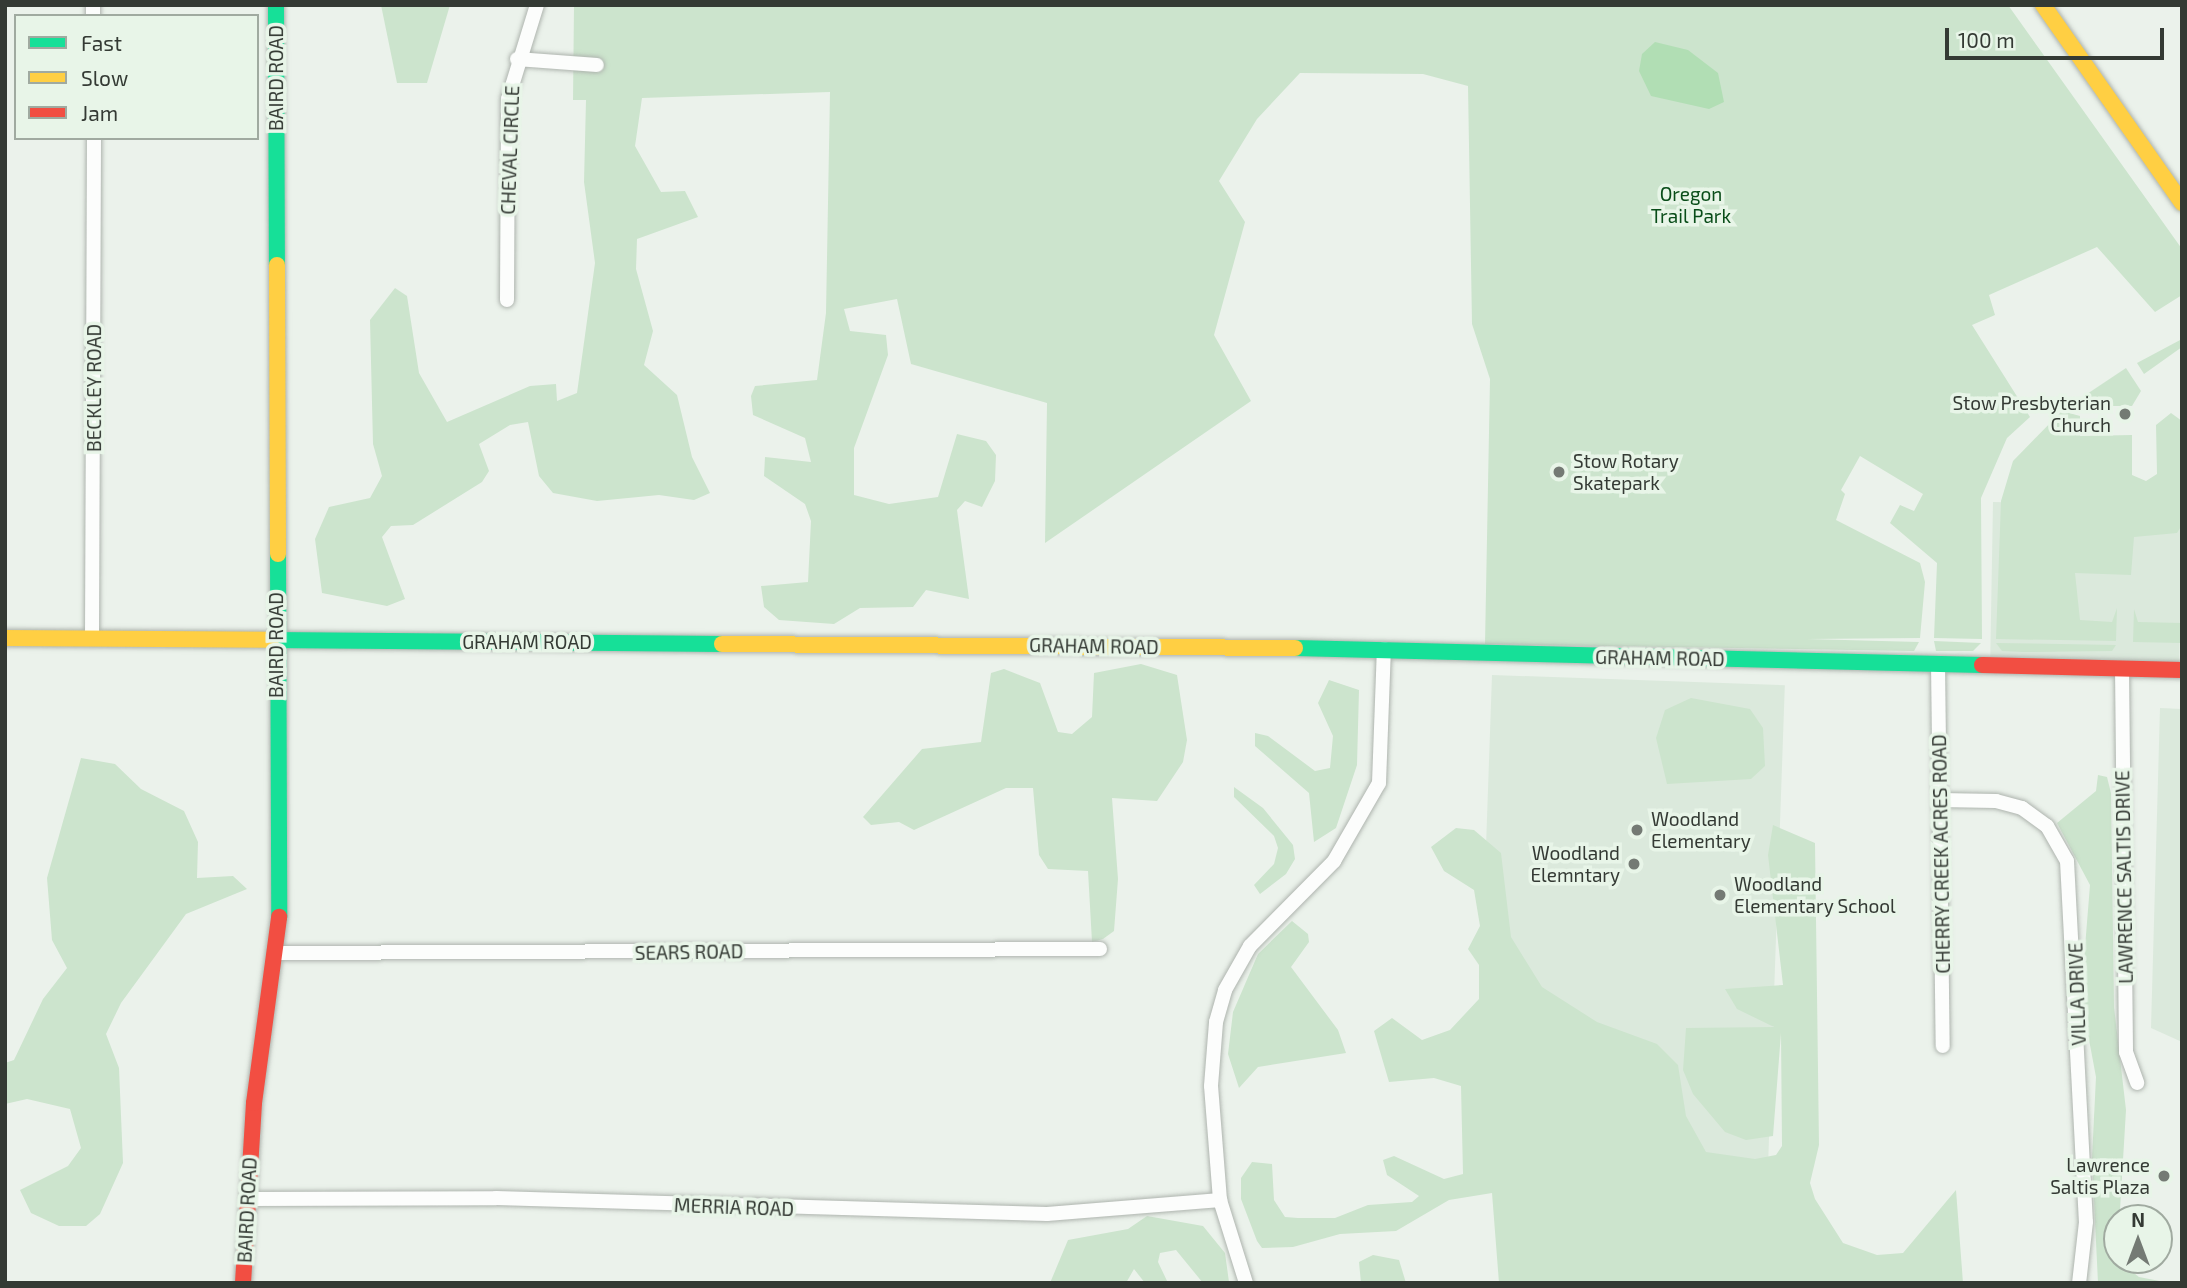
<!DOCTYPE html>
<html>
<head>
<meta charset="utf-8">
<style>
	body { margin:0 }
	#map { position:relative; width:2187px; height:1288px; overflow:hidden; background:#ebf2eb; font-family:"Exo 2",sans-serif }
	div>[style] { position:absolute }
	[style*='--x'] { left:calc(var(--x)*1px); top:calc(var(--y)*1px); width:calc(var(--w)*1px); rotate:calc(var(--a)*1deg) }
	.built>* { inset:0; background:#dbe9dc; transform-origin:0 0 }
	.green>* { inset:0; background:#cce4cd }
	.water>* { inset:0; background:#b1deb4 }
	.roads { filter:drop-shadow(0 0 2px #aeb4ae) drop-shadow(0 0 2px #aeb4ae) }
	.street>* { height:14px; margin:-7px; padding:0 7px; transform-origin:7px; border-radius:7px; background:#fcfdfc }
	.fast>* { height:16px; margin:-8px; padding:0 8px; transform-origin:8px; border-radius:8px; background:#16e098 }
	.slow>* { height:16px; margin:-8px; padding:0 8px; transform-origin:8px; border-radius:8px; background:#ffcf43 }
	.jam>* { height:16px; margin:-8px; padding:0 8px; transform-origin:8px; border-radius:8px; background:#f24e42 }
	.dots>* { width:19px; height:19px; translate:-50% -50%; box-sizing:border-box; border:4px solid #e8f5e8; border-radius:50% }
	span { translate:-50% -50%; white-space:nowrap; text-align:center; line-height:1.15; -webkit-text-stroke:7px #e8f5e8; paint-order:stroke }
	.street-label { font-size:19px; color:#343a34 }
	.park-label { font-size:19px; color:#094d19 }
	.poi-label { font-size:19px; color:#343a34 }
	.right { translate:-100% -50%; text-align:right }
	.left { translate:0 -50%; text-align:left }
	.frame { position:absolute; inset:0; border:7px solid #343a34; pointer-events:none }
	.legend { position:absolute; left:14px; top:14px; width:245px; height:126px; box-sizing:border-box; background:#e8f5e8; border:2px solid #a0aaa0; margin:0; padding:9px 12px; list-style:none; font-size:21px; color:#343a34 }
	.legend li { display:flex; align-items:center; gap:14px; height:35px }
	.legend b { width:35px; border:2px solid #a0aaa0 }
	.north { position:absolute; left:2103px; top:1204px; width:70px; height:70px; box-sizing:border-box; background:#e8f5e8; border:2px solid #a0aaa0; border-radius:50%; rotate:0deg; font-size:19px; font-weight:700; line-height:28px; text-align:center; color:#343a34 }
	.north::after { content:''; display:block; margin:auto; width:24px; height:32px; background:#747a74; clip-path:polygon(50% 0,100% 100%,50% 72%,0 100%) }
	.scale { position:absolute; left:1945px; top:28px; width:219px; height:32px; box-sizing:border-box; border:4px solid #343a34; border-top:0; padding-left:9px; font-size:21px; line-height:24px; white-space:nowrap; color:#343a34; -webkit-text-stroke:5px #e8f5e8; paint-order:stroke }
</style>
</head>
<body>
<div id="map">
	<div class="built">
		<div style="left:1993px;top:502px;width:189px;height:163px;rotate:1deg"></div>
		<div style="left:1492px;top:675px;width:293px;height:508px;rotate:2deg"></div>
		<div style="clip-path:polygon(2160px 708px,2182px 709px,2182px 1042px,2151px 1028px)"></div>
	</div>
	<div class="green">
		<div style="clip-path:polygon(381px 5px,450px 5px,427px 83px,397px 83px)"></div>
		<div style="clip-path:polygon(574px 5px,2008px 5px,2182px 249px,2182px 295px,2155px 312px,2097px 247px,1989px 295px,1995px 315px,1972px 325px,2030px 417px,2007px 438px,1981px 498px,1982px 639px,1934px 638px,1937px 563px,1890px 523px,1900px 505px,1914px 511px,1923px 494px,1860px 456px,1841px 490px,1845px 494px,1836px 520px,1920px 563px,1925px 582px,1920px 638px,1807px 639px,1919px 642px,1914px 651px,1485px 644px,1490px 379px,1472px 324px,1468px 86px,1423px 74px,1300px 73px,1257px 119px,1219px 181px,1245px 222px,1214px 335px,1251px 401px,1045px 543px,1047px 403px,911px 364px,897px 299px,844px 309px,850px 331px,886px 335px,888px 355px,854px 448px,854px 495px,889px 504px,938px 497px,957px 434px,986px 441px,996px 455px,995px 481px,982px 507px,965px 501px,957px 510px,969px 599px,926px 590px,913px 607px,860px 608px,834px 624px,779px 620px,764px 607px,761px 586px,808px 582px,811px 521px,805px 504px,764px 476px,765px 457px,811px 462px,805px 438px,753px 415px,751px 396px,755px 386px,817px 380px,826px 313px,830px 92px,642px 98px,635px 146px,661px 192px,685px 191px,698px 217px,637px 239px,636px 269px,653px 331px,644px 365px,677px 395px,692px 457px,710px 493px,694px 500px,659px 495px,597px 501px,553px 493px,539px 476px,528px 422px,510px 425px,479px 444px,489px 471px,482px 482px,413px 525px,391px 526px,382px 537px,405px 599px,387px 606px,322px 593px,315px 539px,329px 507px,370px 498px,382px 476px,373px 444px,370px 320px,395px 288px,407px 296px,419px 373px,447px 422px,530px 386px,556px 384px,557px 401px,577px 393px,595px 263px,584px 182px,586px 100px,573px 100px)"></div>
		<div style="clip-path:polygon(2182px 339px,2182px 347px,2144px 374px,2137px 363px)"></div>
		<div style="clip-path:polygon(2126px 368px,2141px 391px,2132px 406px,2069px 406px)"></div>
		<div style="clip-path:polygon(2062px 411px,2080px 416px,2080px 436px,2132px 435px,2132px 475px,2146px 481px,2157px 474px,2156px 425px,2171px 413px,2182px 421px,2182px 525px,2177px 533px,2134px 537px,2131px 575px,2075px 573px,2080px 620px,2112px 622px,2117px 608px,2116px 641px,1996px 639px,2001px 501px,2013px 461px)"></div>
		<div style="clip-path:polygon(2134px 609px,2138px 622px,2182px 623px,2182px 643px,2133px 642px)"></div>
		<div style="clip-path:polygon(1934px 641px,1981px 643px,1973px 651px,1936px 651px)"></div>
		<div style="clip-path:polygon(1996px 643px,2061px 644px,2116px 645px,2112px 651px,2023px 652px,2002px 651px)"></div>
		<div style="clip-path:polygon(1141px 664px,1177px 675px,1187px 740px,1183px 762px,1157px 801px,1112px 798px,1118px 879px,1114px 931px,1103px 939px,1092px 942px,1088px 871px,1048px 869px,1039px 855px,1033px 788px,1006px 788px,914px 830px,899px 822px,871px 825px,863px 817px,922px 749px,981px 742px,991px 673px,1004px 669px,1040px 683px,1058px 732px,1072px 734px,1092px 717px,1094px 673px)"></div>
		<div style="clip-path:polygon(1329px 680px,1359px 690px,1357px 765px,1336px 828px,1314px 842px,1309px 793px,1255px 746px,1255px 733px,1268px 736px,1315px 771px,1330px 768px,1333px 736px,1318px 703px)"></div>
		<div style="clip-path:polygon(1691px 698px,1750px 709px,1763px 728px,1765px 766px,1751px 779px,1667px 784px,1656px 738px,1665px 710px)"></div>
		<div style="clip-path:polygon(81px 758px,115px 764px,141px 789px,184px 811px,198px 842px,197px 878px,233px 876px,247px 889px,186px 914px,121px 1003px,106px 1034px,119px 1068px,123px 1163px,100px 1214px,86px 1226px,59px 1226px,31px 1213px,20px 1190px,68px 1166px,81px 1148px,70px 1109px,27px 1099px,5px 1104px,5px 1063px,14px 1060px,43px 999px,67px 968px,52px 940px,47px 878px)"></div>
		<div style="clip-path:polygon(2098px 775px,2107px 777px,2111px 793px,2114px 1007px,2126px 1110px,2117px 1260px,2139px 1277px,2170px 1283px,2098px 1283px,2092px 1158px,2096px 1077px,2081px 997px,2090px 885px,2057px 823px,2096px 791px)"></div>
		<div style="clip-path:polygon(1234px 787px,1263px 808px,1293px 845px,1295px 859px,1286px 874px,1260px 894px,1254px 885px,1274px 864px,1278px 848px,1274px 836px,1234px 797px)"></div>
		<div style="clip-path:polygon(1773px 825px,1815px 843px,1819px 1145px,1810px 1183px,1815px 1199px,1843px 1243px,1877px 1255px,1903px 1253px,1956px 1190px,1963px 1283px,1499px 1283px,1492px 1193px,1449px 1200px,1396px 1231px,1340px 1234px,1293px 1247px,1262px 1248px,1257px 1241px,1241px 1199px,1241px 1178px,1252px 1162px,1272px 1164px,1274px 1200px,1285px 1217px,1298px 1218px,1335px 1218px,1368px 1205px,1412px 1202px,1419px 1196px,1387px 1175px,1383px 1160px,1394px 1156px,1444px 1179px,1463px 1174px,1461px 1086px,1434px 1078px,1389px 1082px,1374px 1031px,1392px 1018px,1422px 1040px,1450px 1030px,1479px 999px,1479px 965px,1468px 949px,1480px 926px,1474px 890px,1444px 871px,1431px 847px,1456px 828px,1474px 830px,1501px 853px,1511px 937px,1542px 987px,1597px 1022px,1657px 1044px,1678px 1065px,1686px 1116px,1706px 1152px,1755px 1159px,1776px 1155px,1782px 1146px,1781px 1033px,1773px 1136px,1746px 1140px,1725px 1132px,1693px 1094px,1683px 1070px,1686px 1028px,1774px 1027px,1737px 1009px,1725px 989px,1783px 985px,1768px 855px)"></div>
		<div style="clip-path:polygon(1292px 921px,1308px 934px,1309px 942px,1291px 967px,1338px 1030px,1346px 1053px,1258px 1067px,1239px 1088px,1228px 1054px,1233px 1012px,1258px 954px)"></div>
		<div style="clip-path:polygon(1147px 1216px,1203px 1226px,1225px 1253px,1229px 1282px,1203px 1283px,1176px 1250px,1160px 1253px,1158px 1262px,1168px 1283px,1145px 1283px,1134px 1269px,1126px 1283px,1050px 1283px,1068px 1240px,1128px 1229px)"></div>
		<div style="clip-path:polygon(1373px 1255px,1399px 1260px,1406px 1283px,1361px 1283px,1359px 1262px)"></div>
	</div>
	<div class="water">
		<div style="clip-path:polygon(1655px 42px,1688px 50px,1718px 73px,1724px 102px,1709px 109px,1651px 96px,1639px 71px,1642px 54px)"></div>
	</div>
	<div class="roads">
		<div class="street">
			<div style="--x:93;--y:5;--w:11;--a:90"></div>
			<div style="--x:517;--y:59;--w:80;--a:4.3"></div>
			<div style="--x:507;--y:300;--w:201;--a:-89.7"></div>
			<div style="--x:508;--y:99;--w:98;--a:-72.9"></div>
			<div style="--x:92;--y:638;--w:500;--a:-89.77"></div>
			<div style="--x:1938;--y:663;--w:383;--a:89.3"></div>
			<div style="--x:2122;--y:668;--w:384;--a:89.4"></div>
			<div style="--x:2126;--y:1052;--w:33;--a:70"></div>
			<div style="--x:1940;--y:800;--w:56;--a:1"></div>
			<div style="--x:1996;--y:801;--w:27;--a:15"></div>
			<div style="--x:2022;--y:808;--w:31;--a:36"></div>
			<div style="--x:2047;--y:826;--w:40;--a:60.3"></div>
			<div style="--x:2067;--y:861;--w:361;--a:87"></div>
			<div style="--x:2086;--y:1222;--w:61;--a:96.5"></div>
			<div style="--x:279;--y:953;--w:821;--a:-0.28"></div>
			<div style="--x:247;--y:1199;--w:249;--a:-0.2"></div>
			<div style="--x:496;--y:1198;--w:551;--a:1.66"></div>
			<div style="--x:1047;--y:1214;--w:174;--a:-4.6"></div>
			<div style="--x:1246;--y:1283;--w:87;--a:-107.4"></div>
			<div style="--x:1220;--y:1200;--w:114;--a:-94.5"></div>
			<div style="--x:1211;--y:1086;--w:64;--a:-85.5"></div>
			<div style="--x:1216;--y:1022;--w:33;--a:-74"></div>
			<div style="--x:1225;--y:990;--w:51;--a:-60.4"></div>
			<div style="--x:1250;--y:946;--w:120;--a:-45.3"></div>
			<div style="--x:1334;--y:861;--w:90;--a:-60"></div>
			<div style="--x:1379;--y:783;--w:134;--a:-87.9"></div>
		</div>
		<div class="fast">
			<div style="--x:276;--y:5;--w:260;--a:89.8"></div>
			<div style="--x:278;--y:554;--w:363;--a:89.8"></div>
			<div style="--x:271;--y:640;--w:451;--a:0.5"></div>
			<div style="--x:1295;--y:648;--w:687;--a:1.42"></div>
		</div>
		<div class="slow">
			<div style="--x:2043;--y:5;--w:242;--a:54.9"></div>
			<div style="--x:277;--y:265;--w:289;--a:89.8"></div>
			<div style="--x:5;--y:638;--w:266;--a:0.4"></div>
			<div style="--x:722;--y:644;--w:573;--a:0.4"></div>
		</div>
		<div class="jam">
			<div style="--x:1982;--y:665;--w:200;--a:1.4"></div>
			<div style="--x:243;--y:1283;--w:180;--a:-86.5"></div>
			<div style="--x:254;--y:1103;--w:188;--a:-82.3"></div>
		</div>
	</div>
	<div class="dots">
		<div style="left:2125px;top:414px;background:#747a74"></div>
		<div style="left:1559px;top:472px;background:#747a74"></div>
		<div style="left:1637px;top:830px;background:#747a74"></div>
		<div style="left:1634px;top:864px;background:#747a74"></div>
		<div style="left:1720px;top:895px;background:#747a74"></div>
		<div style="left:2164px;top:1176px;background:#747a74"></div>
	</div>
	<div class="street-label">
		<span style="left:276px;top:78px;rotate:-90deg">BAIRD ROAD</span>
		<span style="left:510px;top:150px;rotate:-88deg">CHEVAL CIRCLE</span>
		<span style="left:94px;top:388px;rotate:-90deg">BECKLEY ROAD</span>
		<span style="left:527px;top:642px">GRAHAM ROAD</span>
		<span style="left:276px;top:645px;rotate:-90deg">BAIRD ROAD</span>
		<span style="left:1094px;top:646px;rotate:1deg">GRAHAM ROAD</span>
		<span style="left:1660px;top:658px;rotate:1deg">GRAHAM ROAD</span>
		<span style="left:1941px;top:854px;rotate:-91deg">CHERRY CREEK ACRES ROAD</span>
		<span style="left:2124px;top:877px;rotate:-91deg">LAWRENCE SALTIS DRIVE</span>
		<span style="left:689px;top:952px;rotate:-1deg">SEARS ROAD</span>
		<span style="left:2077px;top:994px;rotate:-92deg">VILLA DRIVE</span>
		<span style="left:734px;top:1207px;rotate:2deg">MERRIA ROAD</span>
		<span style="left:247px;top:1210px;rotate:-87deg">BAIRD ROAD</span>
	</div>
	<div class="park-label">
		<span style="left:1691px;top:205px">Oregon<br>Trail Park</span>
	</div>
	<div class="poi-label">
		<span class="right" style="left:2111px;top:414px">Stow Presbyterian<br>Church</span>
		<span class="left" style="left:1573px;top:472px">Stow Rotary<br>Skatepark</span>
		<span class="left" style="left:1651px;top:830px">Woodland<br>Elementary</span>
		<span class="right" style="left:1620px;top:864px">Woodland<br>Elemntary</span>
		<span class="left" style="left:1734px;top:895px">Woodland<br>Elementary School</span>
		<span class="right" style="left:2150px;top:1176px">Lawrence<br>Saltis Plaza</span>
	</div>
	<div class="frame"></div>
	<ul class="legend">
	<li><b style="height:9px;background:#16e098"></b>Fast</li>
	<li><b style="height:9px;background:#ffcf43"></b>Slow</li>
	<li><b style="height:9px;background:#f24e42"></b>Jam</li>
	</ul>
	<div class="north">N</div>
	<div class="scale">100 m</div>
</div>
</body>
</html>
